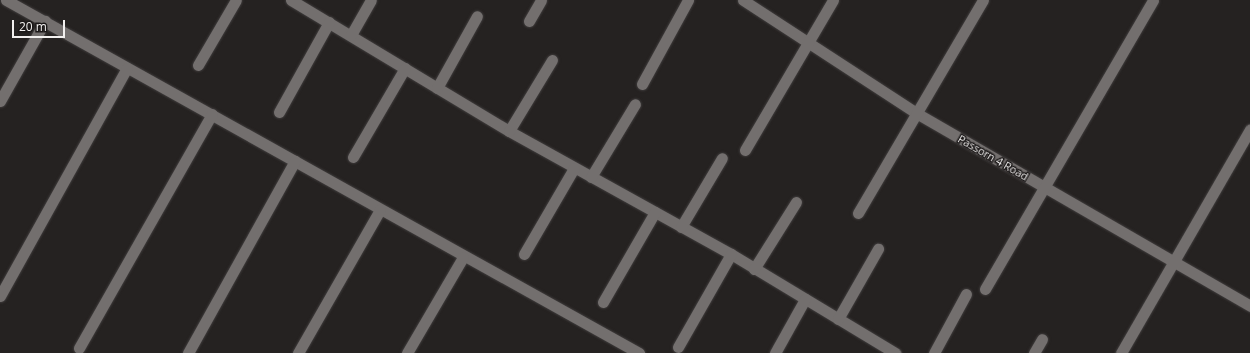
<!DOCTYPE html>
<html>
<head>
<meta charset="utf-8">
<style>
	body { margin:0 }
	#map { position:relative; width:1250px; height:353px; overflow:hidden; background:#252221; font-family:"Open Sans",sans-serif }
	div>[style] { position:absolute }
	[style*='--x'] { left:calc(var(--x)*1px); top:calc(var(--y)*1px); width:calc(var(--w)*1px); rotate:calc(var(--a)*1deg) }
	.roads { filter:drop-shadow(0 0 1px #403d3d) drop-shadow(0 0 1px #403d3d) }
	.minor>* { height:11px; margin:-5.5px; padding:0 5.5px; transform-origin:5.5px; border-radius:5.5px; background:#736f6e }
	span { translate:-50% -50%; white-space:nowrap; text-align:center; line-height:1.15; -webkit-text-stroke:3px #1b1818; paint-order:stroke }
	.street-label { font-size:11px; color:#f2f0ef }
	.scale { position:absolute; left:12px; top:20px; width:53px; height:18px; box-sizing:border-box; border:2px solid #f2f0ef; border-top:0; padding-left:5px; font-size:12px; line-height:14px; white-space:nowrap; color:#f2f0ef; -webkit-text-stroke:3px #1b1818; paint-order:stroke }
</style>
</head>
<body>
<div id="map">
	<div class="roads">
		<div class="minor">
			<div style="--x:6;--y:0;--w:725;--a:29.15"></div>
			<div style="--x:291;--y:0;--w:254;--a:31"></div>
			<div style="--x:509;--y:131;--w:254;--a:29"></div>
			<div style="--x:731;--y:254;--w:192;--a:31.1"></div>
			<div style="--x:743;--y:0;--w:209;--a:33.1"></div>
			<div style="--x:918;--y:114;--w:384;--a:30"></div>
			<div style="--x:529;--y:21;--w:24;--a:-60"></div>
			<div style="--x:351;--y:35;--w:40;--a:-60.3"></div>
			<div style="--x:198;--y:65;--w:75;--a:-59.7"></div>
			<div style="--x:642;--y:84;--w:96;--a:-61.3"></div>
			<div style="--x:437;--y:88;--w:82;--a:-60.9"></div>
			<div style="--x:0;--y:101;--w:92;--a:-60.6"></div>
			<div style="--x:279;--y:112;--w:103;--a:-60.9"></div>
			<div style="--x:509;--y:131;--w:83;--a:-58.8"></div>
			<div style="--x:745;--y:150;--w:174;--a:-59.6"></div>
			<div style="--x:353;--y:157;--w:103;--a:-59.7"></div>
			<div style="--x:591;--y:177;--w:85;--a:-58.9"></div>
			<div style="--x:858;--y:213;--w:247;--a:-59.6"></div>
			<div style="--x:681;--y:227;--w:80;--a:-59.3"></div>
			<div style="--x:524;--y:254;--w:99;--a:-59.8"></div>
			<div style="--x:754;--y:269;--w:79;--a:-57.9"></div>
			<div style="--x:985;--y:289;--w:334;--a:-59.8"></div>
			<div style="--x:0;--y:296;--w:261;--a:-60.9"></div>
			<div style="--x:603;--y:302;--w:104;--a:-60"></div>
			<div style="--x:838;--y:319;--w:81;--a:-60.3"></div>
			<div style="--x:678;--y:347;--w:107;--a:-60.3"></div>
			<div style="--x:79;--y:348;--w:269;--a:-60.4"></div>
			<div style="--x:188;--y:353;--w:220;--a:-60.9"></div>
			<div style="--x:298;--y:353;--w:165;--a:-60.2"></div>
			<div style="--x:407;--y:353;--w:111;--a:-59.7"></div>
			<div style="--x:775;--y:353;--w:62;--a:-60.9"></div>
			<div style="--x:934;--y:353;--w:67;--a:-61.5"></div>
			<div style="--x:1034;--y:353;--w:16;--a:-60"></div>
			<div style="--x:1121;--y:353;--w:258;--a:-60"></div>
		</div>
	</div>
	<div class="street-label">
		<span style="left:993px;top:158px;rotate:30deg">Passorn 4 Road</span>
	</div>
	<div class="scale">20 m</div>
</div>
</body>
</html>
